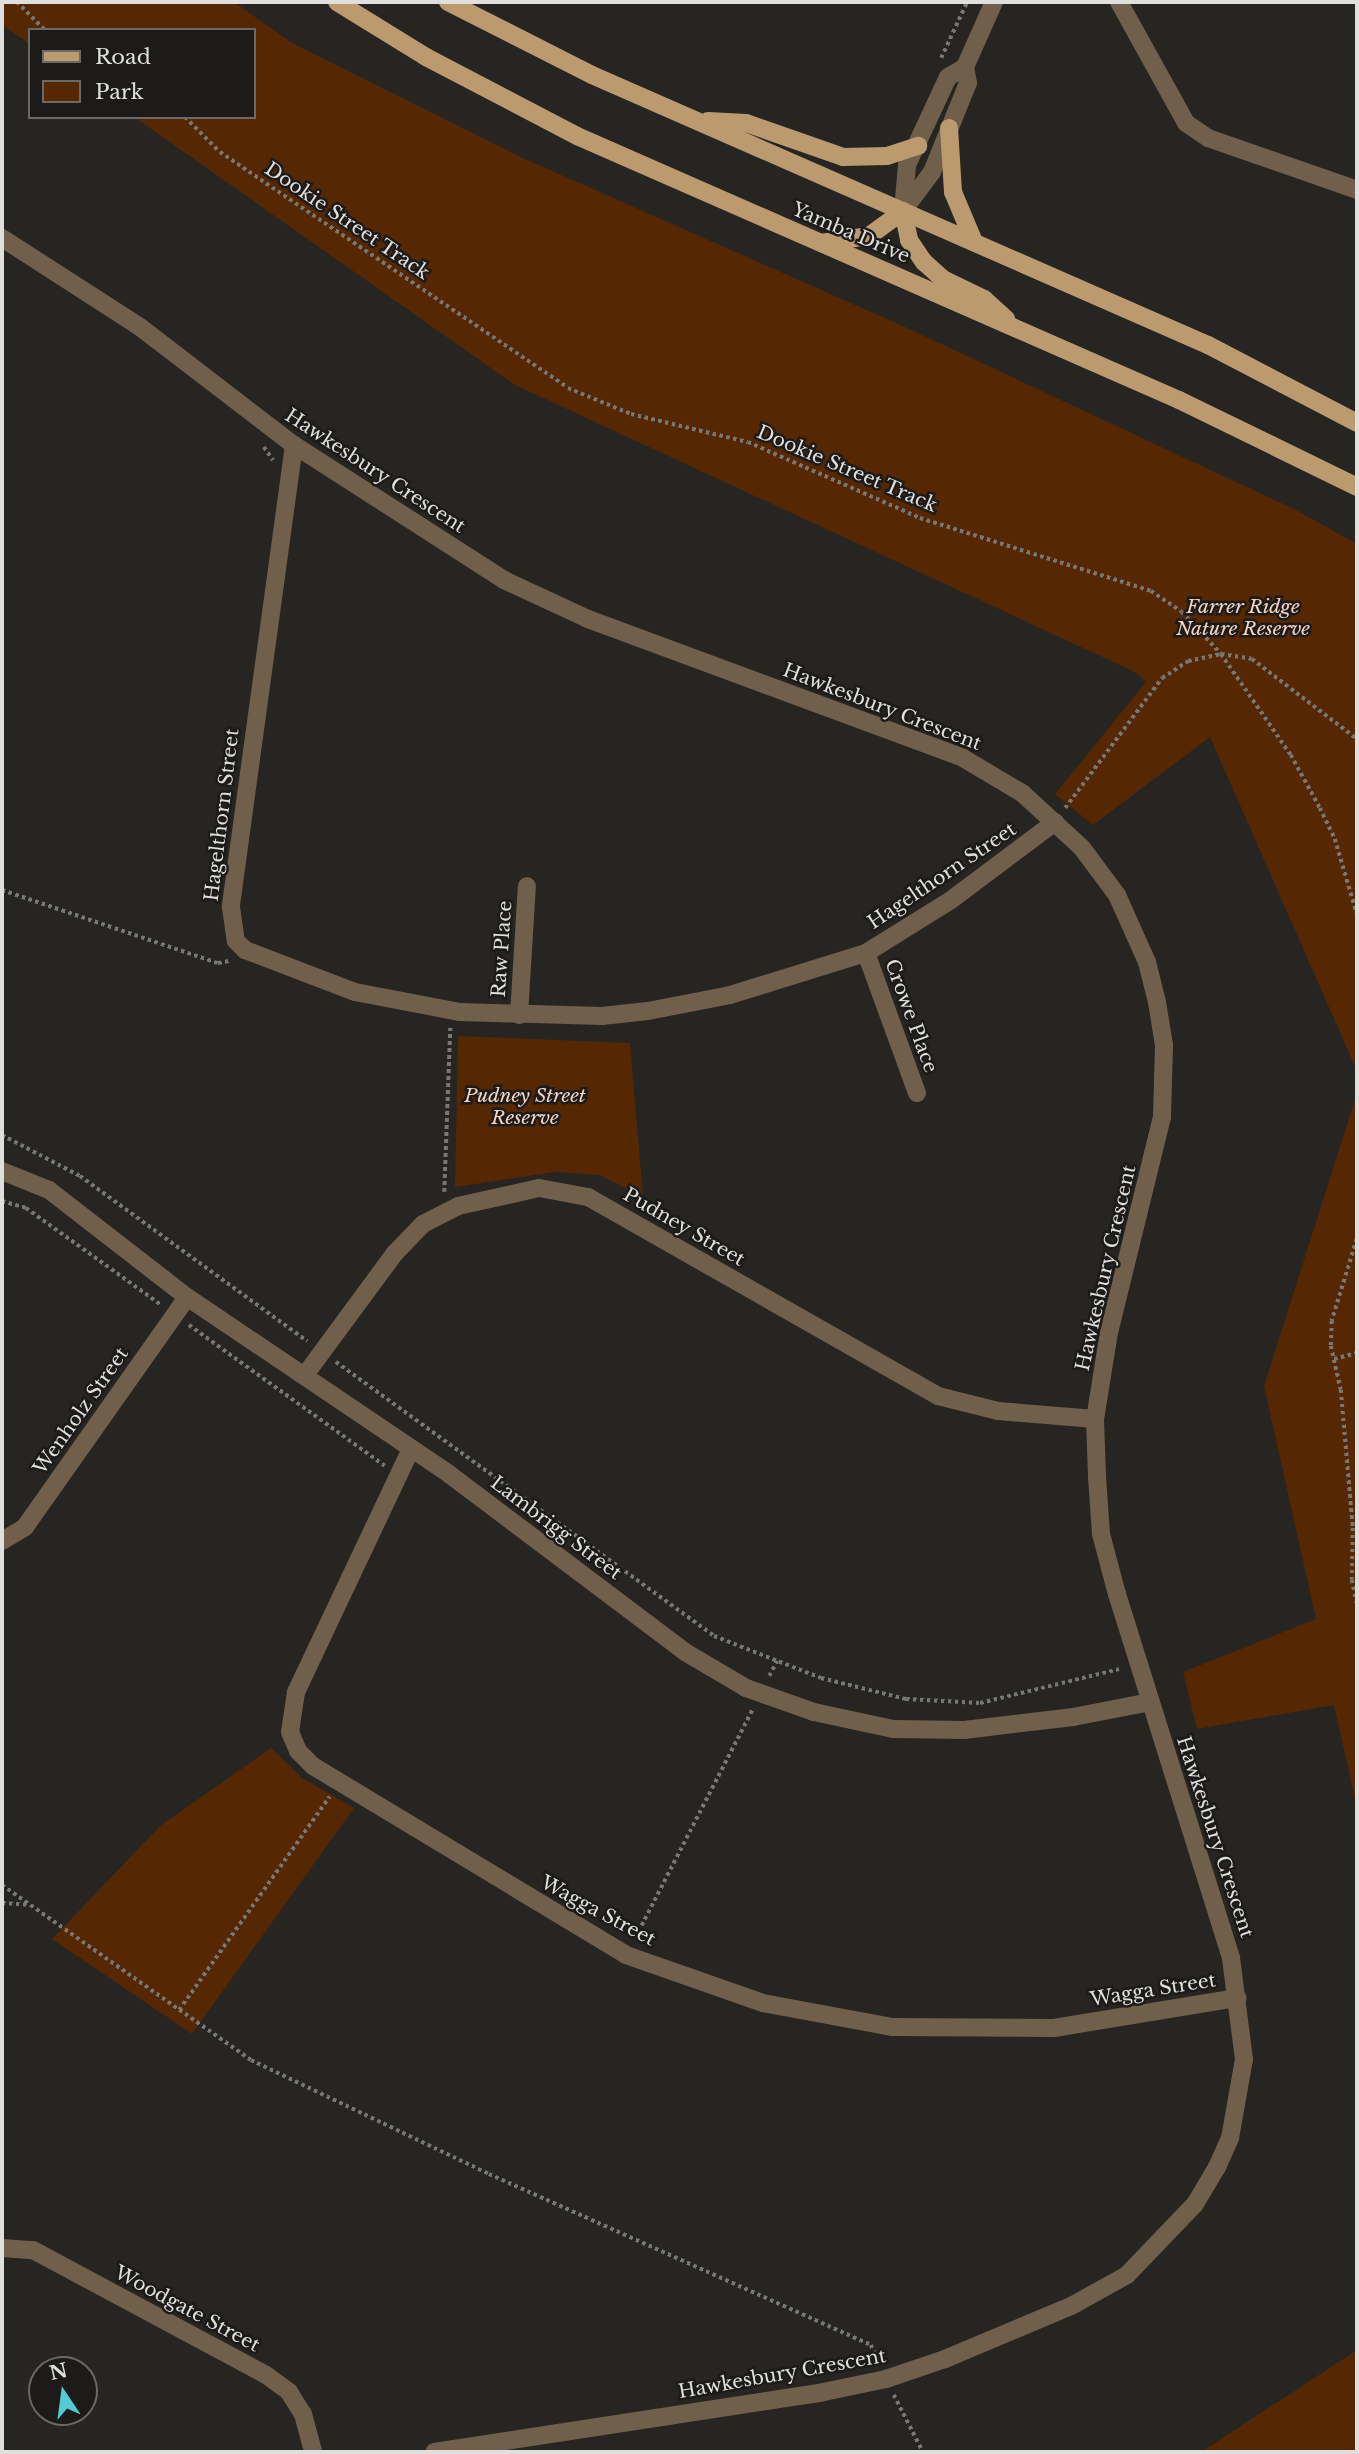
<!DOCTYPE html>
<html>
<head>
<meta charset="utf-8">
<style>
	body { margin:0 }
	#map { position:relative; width:1359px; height:2454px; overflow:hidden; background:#262522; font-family:"Libre Baskerville",serif }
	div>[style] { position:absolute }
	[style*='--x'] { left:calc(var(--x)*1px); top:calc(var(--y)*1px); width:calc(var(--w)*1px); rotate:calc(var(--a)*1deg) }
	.green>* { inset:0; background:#562703 }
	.path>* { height:3.5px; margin-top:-1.75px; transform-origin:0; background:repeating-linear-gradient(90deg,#777774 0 3.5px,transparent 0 7px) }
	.minor>* { height:18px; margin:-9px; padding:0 9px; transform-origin:9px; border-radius:9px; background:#70604b }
	.tertiary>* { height:18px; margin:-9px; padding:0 9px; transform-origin:9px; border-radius:9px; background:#70604b }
	.primary>* { height:18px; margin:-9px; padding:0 9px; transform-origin:9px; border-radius:9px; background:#bb9a6f }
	span { translate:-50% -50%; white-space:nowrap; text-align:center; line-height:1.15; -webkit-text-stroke:5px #1c1b19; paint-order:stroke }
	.street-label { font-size:19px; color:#dfdfdd }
	.park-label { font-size:19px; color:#f5d4c0; font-style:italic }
	.frame { position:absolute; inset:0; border:4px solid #dfdfdd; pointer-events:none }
	.legend { position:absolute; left:28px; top:28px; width:228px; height:91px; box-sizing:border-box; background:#1c1b19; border:2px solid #6a6967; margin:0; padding:9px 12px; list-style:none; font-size:21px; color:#dfdfdd }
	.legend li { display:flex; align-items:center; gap:14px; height:35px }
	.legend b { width:35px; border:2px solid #6a6967 }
	.north { position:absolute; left:28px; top:2356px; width:70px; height:70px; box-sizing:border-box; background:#1c1b19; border:2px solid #6a6967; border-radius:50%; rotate:347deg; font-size:19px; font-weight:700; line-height:28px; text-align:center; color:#dfdfdd }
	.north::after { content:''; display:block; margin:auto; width:24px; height:32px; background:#51ccd2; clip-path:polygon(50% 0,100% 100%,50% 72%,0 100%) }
</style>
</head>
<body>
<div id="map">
	<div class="green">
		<div style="clip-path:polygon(2px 2px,234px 2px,292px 43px,523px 158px,903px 326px,1296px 510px,1357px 544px,1357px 1071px,1210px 737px,1093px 825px,1055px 794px,1146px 682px,1135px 672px,515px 385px,134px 117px,254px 117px,254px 30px,30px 30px,30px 44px,2px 25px)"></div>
		<div style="clip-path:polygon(458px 1036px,630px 1043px,643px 1197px,599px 1175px,555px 1172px,455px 1187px)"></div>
		<div style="clip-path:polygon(1357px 1093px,1357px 1808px,1334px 1705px,1197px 1729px,1183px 1672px,1316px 1619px,1264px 1386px)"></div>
		<div style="clip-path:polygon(271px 1748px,302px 1778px,354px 1808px,192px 2034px,52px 1939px,160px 1826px)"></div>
		<div style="clip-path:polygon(1357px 2350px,1357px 2452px,1201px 2452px)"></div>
	</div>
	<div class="path">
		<div style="--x:17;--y:2;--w:40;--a:45"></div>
		<div style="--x:941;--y:58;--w:62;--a:-65.1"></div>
		<div style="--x:185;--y:117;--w:49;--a:45"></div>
		<div style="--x:220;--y:152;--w:420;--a:34.1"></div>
		<div style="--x:568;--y:388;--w:68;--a:22.4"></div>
		<div style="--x:631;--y:414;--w:120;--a:13.5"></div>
		<div style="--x:748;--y:442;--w:188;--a:23.8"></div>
		<div style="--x:920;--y:518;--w:242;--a:17.5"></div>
		<div style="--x:1151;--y:591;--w:37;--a:34"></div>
		<div style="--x:1182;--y:612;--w:57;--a:47.1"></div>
		<div style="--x:1221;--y:654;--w:31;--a:9"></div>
		<div style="--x:1252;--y:659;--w:132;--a:37.3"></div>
		<div style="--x:264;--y:447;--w:16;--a:55"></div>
		<div style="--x:1065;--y:808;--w:162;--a:-53.3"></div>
		<div style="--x:1162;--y:678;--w:31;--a:-33"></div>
		<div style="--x:1188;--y:661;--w:34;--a:-12"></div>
		<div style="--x:1221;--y:654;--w:123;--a:55.3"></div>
		<div style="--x:1291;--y:755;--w:60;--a:61.3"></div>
		<div style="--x:1320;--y:808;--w:34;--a:64"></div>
		<div style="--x:1335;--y:839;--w:78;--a:73.7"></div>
		<div style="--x:2;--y:890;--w:228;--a:18.7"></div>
		<div style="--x:218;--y:963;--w:11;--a:-10"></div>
		<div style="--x:2;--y:1135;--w:88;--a:27.7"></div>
		<div style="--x:80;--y:1176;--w:281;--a:36"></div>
		<div style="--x:444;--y:1192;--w:164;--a:-87.9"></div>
		<div style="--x:2;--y:1201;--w:25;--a:16"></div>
		<div style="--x:26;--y:1208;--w:165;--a:35.6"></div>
		<div style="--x:1357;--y:1239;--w:86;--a:107"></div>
		<div style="--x:1332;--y:1321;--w:25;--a:92"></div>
		<div style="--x:1331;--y:1346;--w:45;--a:77.2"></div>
		<div style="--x:1341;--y:1390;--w:139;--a:85"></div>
		<div style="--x:1353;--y:1528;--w:52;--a:91.1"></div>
		<div style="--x:1352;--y:1580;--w:25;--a:78"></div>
		<div style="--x:189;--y:1325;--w:241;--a:35.7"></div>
		<div style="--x:1334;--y:1359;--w:24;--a:-15"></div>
		<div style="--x:336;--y:1362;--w:467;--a:35.9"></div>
		<div style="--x:714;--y:1636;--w:115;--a:21.4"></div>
		<div style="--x:821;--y:1678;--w:88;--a:13.9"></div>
		<div style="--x:906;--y:1699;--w:74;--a:3.1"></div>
		<div style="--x:980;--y:1703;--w:143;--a:-13.7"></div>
		<div style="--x:769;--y:1676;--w:17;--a:-62"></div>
		<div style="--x:2;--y:1885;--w:304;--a:35.1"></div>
		<div style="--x:251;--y:2060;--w:264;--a:25.6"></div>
		<div style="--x:489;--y:2174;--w:419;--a:24.1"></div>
		<div style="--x:871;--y:2345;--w:19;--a:65"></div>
		<div style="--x:2;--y:1903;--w:26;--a:4"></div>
		<div style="--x:635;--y:1938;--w:259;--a:-62.8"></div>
		<div style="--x:179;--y:2010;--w:261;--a:-54.8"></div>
		<div style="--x:894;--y:2395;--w:64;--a:63"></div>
	</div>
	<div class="minor">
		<div style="--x:1119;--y:2;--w:138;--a:61"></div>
		<div style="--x:1186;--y:123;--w:27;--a:34"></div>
		<div style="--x:1208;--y:138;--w:158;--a:19.2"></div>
		<div style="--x:294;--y:445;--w:466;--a:97.8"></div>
		<div style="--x:231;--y:907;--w:34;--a:82"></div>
		<div style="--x:236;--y:941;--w:13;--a:45"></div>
		<div style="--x:245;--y:950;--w:118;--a:20.9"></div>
		<div style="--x:355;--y:992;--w:107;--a:10.8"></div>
		<div style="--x:460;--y:1012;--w:142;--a:1.6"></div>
		<div style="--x:602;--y:1016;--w:46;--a:-6.2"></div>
		<div style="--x:648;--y:1011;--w:84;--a:-11"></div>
		<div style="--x:730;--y:995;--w:142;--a:-17.2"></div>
		<div style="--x:866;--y:953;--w:100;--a:-31.9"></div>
		<div style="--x:951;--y:900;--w:130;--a:-36.9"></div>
		<div style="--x:866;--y:953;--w:149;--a:70"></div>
		<div style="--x:519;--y:1015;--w:129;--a:-86.5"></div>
		<div style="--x:305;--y:1375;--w:152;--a:-53.6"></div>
		<div style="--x:395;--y:1253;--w:40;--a:-46"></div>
		<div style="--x:423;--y:1224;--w:39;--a:-27"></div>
		<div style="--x:458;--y:1206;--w:83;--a:-12.5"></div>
		<div style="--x:539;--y:1188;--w:50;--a:10.4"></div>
		<div style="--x:588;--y:1197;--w:403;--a:29.6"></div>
		<div style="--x:938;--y:1396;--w:62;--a:14"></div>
		<div style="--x:998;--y:1411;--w:97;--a:4.7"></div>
		<div style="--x:410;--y:1451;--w:267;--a:115.3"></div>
		<div style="--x:296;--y:1692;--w:40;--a:98.5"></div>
		<div style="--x:290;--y:1732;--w:21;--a:67"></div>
		<div style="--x:298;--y:1751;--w:21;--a:45"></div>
		<div style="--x:313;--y:1766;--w:366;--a:31.1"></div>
		<div style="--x:626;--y:1955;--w:145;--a:19.3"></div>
		<div style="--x:763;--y:2003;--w:132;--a:10.5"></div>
		<div style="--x:893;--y:2027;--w:161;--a:0.4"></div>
		<div style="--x:1054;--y:2028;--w:186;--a:-9.3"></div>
		<div style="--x:2;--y:1541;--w:27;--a:-31"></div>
		<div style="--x:25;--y:1527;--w:281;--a:-54.8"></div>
		<div style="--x:2;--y:2248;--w:31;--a:4"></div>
		<div style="--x:33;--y:2250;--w:264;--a:28.2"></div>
		<div style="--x:266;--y:2375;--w:29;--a:36"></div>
		<div style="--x:289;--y:2392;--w:26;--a:58"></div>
		<div style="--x:303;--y:2414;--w:39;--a:75"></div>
	</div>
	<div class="tertiary">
		<div style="--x:903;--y:211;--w:49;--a:-53.4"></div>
		<div style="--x:932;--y:172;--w:96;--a:-68"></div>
		<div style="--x:968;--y:83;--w:16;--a:-101"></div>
		<div style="--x:965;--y:67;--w:71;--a:-66"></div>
		<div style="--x:903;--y:211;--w:46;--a:-85"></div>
		<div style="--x:907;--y:165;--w:97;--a:-65"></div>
		<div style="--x:948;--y:77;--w:20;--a:-30"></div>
		<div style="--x:2;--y:238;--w:164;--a:32.8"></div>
		<div style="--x:140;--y:327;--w:194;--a:37.5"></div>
		<div style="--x:294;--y:445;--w:250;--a:32.7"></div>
		<div style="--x:504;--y:580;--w:93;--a:24.9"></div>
		<div style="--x:588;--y:619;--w:400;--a:20.3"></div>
		<div style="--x:963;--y:758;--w:69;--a:30.7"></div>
		<div style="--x:1022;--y:793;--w:81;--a:42.5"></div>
		<div style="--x:1082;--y:848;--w:59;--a:53.3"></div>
		<div style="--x:1117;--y:895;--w:73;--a:65.9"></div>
		<div style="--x:1147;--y:962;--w:41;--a:76"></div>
		<div style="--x:1157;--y:1002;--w:44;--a:80.8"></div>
		<div style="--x:1164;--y:1045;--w:72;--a:91.6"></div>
		<div style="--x:1162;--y:1117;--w:221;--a:103.8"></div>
		<div style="--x:1109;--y:1332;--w:88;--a:99.1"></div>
		<div style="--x:1095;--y:1419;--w:58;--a:88"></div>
		<div style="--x:1097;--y:1477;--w:57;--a:86"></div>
		<div style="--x:1101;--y:1534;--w:62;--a:75.1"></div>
		<div style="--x:1117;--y:1594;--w:381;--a:72.6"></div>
		<div style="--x:1231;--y:1958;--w:102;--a:82.7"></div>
		<div style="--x:1244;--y:2059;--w:80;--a:100"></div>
		<div style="--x:1230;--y:2138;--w:32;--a:114"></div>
		<div style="--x:1217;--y:2167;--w:43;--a:120.7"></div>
		<div style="--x:1195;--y:2204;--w:98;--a:133.8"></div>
		<div style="--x:1127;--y:2275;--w:64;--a:151"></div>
		<div style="--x:1071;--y:2306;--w:137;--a:157.2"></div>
		<div style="--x:945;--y:2359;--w:62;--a:161.3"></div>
		<div style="--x:886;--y:2379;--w:68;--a:168.2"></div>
		<div style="--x:819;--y:2393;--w:389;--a:171.3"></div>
		<div style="--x:2;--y:1171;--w:51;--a:22"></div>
		<div style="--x:49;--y:1190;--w:175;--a:37.8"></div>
		<div style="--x:187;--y:1297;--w:316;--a:34"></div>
		<div style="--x:449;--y:1474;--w:296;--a:37"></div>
		<div style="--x:685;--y:1652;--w:71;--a:30.5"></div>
		<div style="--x:746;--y:1688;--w:72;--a:19.4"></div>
		<div style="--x:814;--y:1712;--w:81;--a:12.1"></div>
		<div style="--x:893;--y:1729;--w:71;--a:0.8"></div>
		<div style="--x:964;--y:1730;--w:110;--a:-6.8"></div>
		<div style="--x:1073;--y:1717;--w:78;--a:-11"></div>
	</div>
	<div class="primary">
		<div style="--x:337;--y:2;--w:105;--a:31.7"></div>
		<div style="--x:426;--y:57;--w:170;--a:27.6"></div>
		<div style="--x:577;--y:136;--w:657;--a:23.68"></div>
		<div style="--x:1179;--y:400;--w:198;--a:26"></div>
		<div style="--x:448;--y:2;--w:161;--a:26.9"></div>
		<div style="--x:592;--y:75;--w:673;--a:23.67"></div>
		<div style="--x:1208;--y:345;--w:168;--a:27.6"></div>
		<div style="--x:708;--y:121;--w:38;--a:3"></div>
		<div style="--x:746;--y:123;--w:103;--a:19.3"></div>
		<div style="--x:843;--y:157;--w:44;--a:-1.3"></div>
		<div style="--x:887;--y:156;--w:33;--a:-18"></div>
		<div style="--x:949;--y:128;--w:64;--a:86.4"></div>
		<div style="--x:953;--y:192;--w:54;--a:67.2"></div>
		<div style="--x:903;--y:211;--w:30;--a:78"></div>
		<div style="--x:909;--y:240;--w:27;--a:56"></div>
		<div style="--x:924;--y:262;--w:25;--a:42"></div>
		<div style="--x:943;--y:279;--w:46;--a:26"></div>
		<div style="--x:984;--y:299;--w:30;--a:42"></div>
		<div style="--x:821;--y:243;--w:49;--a:-8.3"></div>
		<div style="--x:869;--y:236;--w:42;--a:-36.3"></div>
	</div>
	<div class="street-label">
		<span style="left:347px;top:221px;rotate:34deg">Dookie Street Track</span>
		<span style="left:851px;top:233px;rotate:23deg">Yamba Drive</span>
		<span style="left:847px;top:469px;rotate:23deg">Dookie Street Track</span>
		<span style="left:375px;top:471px;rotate:33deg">Hawkesbury Crescent</span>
		<span style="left:882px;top:707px;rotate:21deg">Hawkesbury Crescent</span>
		<span style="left:222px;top:815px;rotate:-83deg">Hagelthorn Street</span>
		<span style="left:942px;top:876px;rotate:-34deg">Hagelthorn Street</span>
		<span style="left:502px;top:949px;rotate:-86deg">Raw Place</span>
		<span style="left:911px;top:1016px;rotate:70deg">Crowe Place</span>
		<span style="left:684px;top:1227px;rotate:30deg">Pudney Street</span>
		<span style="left:1106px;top:1268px;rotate:-77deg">Hawkesbury Crescent</span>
		<span style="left:81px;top:1411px;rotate:-55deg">Wenholz Street</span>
		<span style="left:556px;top:1528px;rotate:37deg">Lambrigg Street</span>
		<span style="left:1215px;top:1837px;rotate:72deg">Hawkesbury Crescent</span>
		<span style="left:598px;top:1911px;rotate:28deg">Wagga Street</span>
		<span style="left:1153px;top:1990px;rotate:-9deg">Wagga Street</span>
		<span style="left:187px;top:2309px;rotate:28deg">Woodgate Street</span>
		<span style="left:782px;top:2374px;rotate:-10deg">Hawkesbury Crescent</span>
	</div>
	<div class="park-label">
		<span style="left:1243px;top:618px">Farrer Ridge<br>Nature Reserve</span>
		<span style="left:525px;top:1107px">Pudney Street<br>Reserve</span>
	</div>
	<div class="frame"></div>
	<ul class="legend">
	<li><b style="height:9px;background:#bb9a6f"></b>Road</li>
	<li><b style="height:19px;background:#562703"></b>Park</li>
	</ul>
	<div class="north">N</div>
</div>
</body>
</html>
